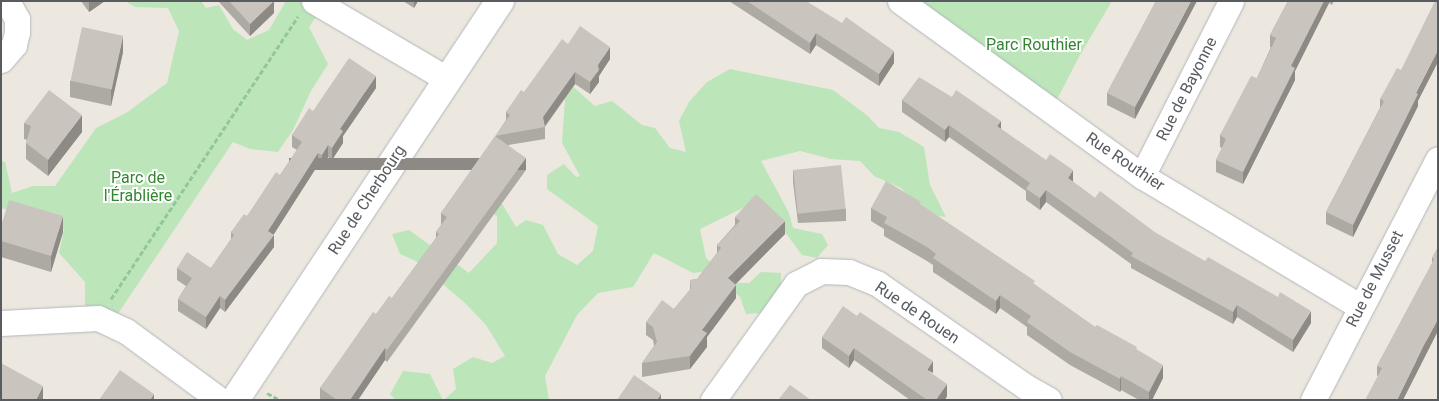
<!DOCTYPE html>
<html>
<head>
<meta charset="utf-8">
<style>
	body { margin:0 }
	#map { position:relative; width:1439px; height:401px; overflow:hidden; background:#ece8df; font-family:Roboto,sans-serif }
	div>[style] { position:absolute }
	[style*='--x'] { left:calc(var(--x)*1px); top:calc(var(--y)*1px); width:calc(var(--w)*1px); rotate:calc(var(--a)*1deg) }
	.green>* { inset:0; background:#bce5ba }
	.path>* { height:3px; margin-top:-1.5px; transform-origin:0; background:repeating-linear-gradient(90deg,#93c69f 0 5px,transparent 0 7.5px) }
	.roads { filter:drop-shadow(0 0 1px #b2b6bb) drop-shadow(0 0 1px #b2b6bb) }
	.minor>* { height:25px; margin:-12.5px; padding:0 12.5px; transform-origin:12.5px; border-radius:12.5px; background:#fff }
	.tertiary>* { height:28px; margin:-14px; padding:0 14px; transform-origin:14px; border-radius:14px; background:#fff }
	.wall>* { inset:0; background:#ada9a3 }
	.shaded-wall>* { inset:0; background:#8d8a85; transform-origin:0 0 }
	.building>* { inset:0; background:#c9c5be; transform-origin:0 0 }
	span { translate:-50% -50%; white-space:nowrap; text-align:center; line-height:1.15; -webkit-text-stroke:4px #fff; paint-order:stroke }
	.park-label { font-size:16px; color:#328632 }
	.street-label { font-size:16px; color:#585c61 }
	.frame { position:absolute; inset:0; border:2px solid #585c61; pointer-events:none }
</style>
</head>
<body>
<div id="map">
	<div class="green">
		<div style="clip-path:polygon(125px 1px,201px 1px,206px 8px,219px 5px,233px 29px,247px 40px,269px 30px,286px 1px,313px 1px,323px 6px,309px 27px,328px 64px,311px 91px,293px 130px,278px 152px,250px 149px,233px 142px,111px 324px,85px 311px,85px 282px,59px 253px,64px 229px,35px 216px,1px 208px,1px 161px,5px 162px,12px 193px,33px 186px,55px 186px,96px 128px,126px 113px,167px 83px,179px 31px,168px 8px,135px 7px)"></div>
		<div style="clip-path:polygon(900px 1px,1112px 1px,1080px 55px,1051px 111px)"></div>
		<div style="clip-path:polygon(730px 69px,833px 90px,868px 116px,879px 128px,899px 132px,924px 147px,930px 185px,946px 217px,928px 215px,901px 188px,874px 176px,860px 161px,831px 159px,800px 151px,761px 161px,789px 213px,793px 228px,822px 234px,828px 245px,817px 258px,802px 255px,776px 220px,753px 203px,700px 229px,706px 258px,736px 283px,749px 283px,761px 272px,781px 273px,781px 291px,762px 313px,746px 314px,740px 297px,710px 271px,693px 273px,654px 253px,633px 287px,598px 293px,577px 315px,545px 376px,549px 400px,444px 400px,456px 389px,453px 369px,473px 357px,492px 363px,505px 356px,486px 325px,465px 303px,416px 261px,400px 254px,392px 234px,409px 230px,469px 273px,497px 243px,497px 216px,477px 206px,501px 202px,516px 227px,526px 220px,543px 225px,558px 254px,577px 265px,593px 251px,598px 226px,547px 189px,547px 175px,564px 164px,576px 177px,580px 176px,562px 143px,565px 99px,557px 92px,571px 85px,595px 106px,612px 101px,642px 125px,655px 128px,670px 148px,686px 152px,679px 121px,689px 102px,707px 82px)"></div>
		<div style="clip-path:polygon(403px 371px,430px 374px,443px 400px,396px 400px,390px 394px)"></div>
	</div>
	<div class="path">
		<div style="--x:111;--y:299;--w:339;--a:-56.5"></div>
		<div style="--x:267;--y:393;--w:15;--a:28"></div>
	</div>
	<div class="roads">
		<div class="minor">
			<div style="--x:314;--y:1;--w:154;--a:30.4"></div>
			<div style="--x:900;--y:1;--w:299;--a:35.9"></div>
			<div style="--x:1142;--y:176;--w:255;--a:30.9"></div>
			<div style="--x:1;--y:60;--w:20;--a:-49"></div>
			<div style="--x:14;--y:45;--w:13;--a:-77"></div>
			<div style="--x:17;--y:32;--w:13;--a:-90"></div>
			<div style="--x:17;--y:19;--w:21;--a:-119"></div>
			<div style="--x:1142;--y:176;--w:196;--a:-63"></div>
			<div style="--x:1;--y:323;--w:97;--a:-3"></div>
			<div style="--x:98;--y:318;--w:31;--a:25"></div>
			<div style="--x:126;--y:331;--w:117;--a:36.3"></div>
			<div style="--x:713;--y:400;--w:143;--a:-54.4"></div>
			<div style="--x:796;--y:284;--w:28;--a:-27"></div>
			<div style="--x:821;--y:271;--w:28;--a:2"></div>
			<div style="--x:849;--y:272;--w:31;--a:22"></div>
			<div style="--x:878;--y:284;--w:180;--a:34.8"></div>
			<div style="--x:1026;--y:387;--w:26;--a:29"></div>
			<div style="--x:1313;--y:400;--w:271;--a:-62.6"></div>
		</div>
		<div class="tertiary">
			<div style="--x:235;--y:400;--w:479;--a:-56.4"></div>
		</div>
	</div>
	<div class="wall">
		<div style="clip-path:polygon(81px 1px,105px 1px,89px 12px)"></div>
		<div style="clip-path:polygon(218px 1px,274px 1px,274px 13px,250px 36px)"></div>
		<div style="clip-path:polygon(403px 1px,418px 1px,414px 8px)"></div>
		<div style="clip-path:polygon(729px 1px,806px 1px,894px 63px,879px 86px,816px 45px,810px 54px)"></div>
		<div style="clip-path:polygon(1156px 1px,1135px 119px,1107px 105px,1107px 93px)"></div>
		<div style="clip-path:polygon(1288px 1px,1334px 1px,1332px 5px,1329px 3px,1295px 71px,1295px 80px,1243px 184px,1216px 172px,1216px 160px,1222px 148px,1220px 147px,1220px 135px,1257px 78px,1271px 47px,1270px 47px,1270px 35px)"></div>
		<div style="clip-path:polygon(568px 44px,610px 59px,599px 76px,599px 82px,590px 94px,575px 84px,545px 127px,545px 139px,508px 145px,526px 170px,387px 362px,385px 360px,358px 400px,320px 400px,320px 388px,376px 314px,392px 298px,436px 238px,436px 232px,441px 225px,441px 213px,495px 137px,506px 120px,506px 112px)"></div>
		<div style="clip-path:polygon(123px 52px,111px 106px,70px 97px,70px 81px)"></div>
		<div style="clip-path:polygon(1401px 70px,1418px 101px,1418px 106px,1353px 237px,1326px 224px,1326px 212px,1380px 108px,1380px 99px)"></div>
		<div style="clip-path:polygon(376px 88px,343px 136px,343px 143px,332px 160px,328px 157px,322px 167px,318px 165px,273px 234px,274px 247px,225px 312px,220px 308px,206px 329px,178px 311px,178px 299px,186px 286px,177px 280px,177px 268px,211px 268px,231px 239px,231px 232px,247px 216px,280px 175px,297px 150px,292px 147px,292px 135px,313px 111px)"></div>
		<div style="clip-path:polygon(902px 100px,1001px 129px,1095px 198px,1311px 323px,1293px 352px,1237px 317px,1233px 324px,1131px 268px,1131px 264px,1046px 202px,1040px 210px,1026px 200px,1026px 191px,949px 137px,945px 142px,902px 112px)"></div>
		<div style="clip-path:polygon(24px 123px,82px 132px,48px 176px,26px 159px,26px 143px,27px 140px,24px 139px)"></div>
		<div style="clip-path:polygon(793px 170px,846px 209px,846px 221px,798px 223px,793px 182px)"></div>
		<div style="clip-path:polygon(921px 206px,1095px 327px,1137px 350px,1163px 378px,1152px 400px,1139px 400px,1121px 390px,1120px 392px,1070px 365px,1027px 335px,1027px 327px,1000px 308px,996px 314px,933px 272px,933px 265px,927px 261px,884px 236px,884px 229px,871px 221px,871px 208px)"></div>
		<div style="clip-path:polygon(735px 217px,785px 234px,735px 284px,736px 298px,707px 337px,707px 347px,690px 369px,642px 377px,642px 363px,654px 346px,653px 340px,646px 335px,646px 322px,674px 309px,690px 290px,690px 280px,697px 279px,717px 253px,717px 245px,735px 225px)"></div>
		<div style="clip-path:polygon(1px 226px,63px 232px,51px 272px,1px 257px)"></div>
		<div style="clip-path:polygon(1438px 247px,1424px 357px,1377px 376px,1377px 366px,1432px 264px,1432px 258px)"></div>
		<div style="clip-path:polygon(822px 337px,932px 374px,947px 396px,945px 400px,910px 400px,854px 360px,849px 368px,822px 348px)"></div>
	</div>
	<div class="shaded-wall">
		<div style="clip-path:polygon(89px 1px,105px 1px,89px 12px)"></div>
		<div style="clip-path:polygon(274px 1px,274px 13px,250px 36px,250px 24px)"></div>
		<div style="clip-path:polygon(414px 1px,418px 1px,414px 8px)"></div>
		<div style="clip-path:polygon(1191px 1px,1197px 1px,1135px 119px,1135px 107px)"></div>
		<div style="clip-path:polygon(1324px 1px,1329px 1px,1329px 3px,1295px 71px,1295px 80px,1243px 184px,1243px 172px,1291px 66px)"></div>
		<div style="clip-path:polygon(816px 33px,816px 45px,810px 54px,810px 43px)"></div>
		<div style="clip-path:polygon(123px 36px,123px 52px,111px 106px,111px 90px)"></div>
		<div style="clip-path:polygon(610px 47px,610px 59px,599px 76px,599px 82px,590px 94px,590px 82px,598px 65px)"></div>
		<div style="clip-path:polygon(1438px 50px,1438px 62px,1418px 101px,1418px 106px,1353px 237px,1353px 225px,1416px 93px)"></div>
		<div style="clip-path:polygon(894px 51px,894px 63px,879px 86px,879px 74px)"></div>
		<div style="clip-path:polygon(575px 72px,575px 84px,544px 127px,543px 117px)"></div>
		<div style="clip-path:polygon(376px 76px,376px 88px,343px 136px,343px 143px,332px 160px,332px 148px,340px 129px)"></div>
		<div style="clip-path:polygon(82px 115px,82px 132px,48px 176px,48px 160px)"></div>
		<div style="clip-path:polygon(1001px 121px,1001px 133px,997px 126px)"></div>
		<div style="clip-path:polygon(949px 125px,949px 137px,945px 142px,945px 130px)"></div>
		<div style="clip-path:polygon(328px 145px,328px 157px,322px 167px,322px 155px)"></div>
		<div style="clip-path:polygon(318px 153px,318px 165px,269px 242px,274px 235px,274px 247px,225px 312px,225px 300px,268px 231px)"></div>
		<div style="left:526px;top:158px;width:12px;height:237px;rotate:90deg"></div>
		<div style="clip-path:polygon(1073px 170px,1073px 182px,1068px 178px)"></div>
		<div style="clip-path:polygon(1046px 190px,1046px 202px,1040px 210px,1040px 198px)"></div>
		<div style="clip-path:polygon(63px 216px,63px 232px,51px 272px,51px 256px)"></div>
		<div style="clip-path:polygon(785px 221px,785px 234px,728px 292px,728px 278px)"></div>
		<div style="clip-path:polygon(736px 285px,736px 298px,707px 337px,707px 347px,690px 369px,690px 356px,702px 330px)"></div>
		<div style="clip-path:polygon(1000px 295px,1000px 308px,996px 314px,996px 301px)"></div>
		<div style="clip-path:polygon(220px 296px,220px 308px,206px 329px,206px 317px)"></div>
		<div style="clip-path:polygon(1237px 305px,1237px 317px,1233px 324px,1233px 312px)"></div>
		<div style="clip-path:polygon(1311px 311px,1311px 323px,1293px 352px,1293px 340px)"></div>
		<div style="clip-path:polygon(1438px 319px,1438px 331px,1403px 400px,1397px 400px,1424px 345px)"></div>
		<div style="clip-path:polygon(385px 348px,385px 360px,358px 400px,350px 400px)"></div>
		<div style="clip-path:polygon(854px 348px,854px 360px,849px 368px,849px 356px)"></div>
		<div style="clip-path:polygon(933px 361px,933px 373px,927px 370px)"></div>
		<div style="clip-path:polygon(1163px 365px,1163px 378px,1152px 400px,1149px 400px,1149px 392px)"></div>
		<div style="clip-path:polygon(1121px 376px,1121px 390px,1120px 392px,1120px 379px)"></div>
		<div style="clip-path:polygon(947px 384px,947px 396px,945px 400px,936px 400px)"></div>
		<div style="clip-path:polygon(43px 386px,43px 400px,36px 400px)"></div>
		<div style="clip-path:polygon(154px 394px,154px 400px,150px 400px)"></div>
		<div style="clip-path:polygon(661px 394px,661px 400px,657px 400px)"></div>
	</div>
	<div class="building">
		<div style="clip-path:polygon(229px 1px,274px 1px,250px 24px)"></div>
		<div style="clip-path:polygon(747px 1px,806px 1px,842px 23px,846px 17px,894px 51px,879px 74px,816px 33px,810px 43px)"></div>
		<div style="clip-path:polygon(1156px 1px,1191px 1px,1135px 107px,1107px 93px)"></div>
		<div style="clip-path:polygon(1288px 1px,1324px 1px,1291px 66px,1295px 68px,1243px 172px,1216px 160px,1226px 139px,1220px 135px,1251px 76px,1257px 78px,1276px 38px,1270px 35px)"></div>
		<div style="clip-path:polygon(1435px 1px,1438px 1px,1438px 50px,1416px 93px,1418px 94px,1353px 225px,1326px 212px,1384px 101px,1380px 99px,1397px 68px,1401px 70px)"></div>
		<div style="clip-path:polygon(580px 26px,610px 47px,598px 65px,599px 70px,590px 82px,575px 72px,543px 117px,545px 127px,495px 136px,510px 115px,506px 112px,521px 90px,524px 92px,562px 39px,568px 44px)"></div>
		<div style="left:82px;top:27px;width:42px;height:55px;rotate:12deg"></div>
		<div style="clip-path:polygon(349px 58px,376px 76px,340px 129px,343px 131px,332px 148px,328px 145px,322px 155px,318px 153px,268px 231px,274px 235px,225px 300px,220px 296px,206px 317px,178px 299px,192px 278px,177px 268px,187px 252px,211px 268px,234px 235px,231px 232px,244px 214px,247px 216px,276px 172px,280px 175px,302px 142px,292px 135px,309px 108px,313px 111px)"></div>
		<div style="clip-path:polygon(919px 77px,952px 97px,956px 90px,1001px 121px,997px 126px,1046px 160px,1050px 154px,1073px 170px,1068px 178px,1095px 198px,1100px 191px,1156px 233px,1205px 261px,1208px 257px,1278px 297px,1280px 292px,1311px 311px,1293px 340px,1237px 305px,1233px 312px,1131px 256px,1133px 253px,1046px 190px,1040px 198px,1026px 189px,1030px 183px,949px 125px,945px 130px,902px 100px)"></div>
		<div style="clip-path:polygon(49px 90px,82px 115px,48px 160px,26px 143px,31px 126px,24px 123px)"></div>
		<div style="clip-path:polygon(495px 136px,526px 158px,387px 350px,385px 348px,350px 400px,337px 400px,320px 388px,373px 312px,376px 314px,389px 296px,392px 298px,439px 234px,436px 232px,447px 217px,441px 213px)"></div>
		<div style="left:841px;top:165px;width:44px;height:48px;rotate:84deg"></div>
		<div style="clip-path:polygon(886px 181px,921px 202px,920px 204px,1035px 281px,1033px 283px,1095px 327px,1097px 325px,1137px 347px,1136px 349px,1163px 365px,1149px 392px,1121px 376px,1120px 379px,1070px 352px,1027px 322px,1031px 316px,1000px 295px,996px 301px,933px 258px,936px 254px,927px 247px,884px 223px,887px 217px,871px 208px)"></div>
		<div style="clip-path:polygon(756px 194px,785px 221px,728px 278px,736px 285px,702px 330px,707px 333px,690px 356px,642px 363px,657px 342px,653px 327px,646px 322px,662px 300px,674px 309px,691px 288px,690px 280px,697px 279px,721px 248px,717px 245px,740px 221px,735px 217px)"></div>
		<div style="clip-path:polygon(9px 200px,63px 216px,51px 256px,1px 241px,1px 226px)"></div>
		<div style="clip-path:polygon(1438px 247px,1438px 319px,1424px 345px,1397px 400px,1365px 400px,1382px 368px,1377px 366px,1434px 259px,1432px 258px)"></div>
		<div style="clip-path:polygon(843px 306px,857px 316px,860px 312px,933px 361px,927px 370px,947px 384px,936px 400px,927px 400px,854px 348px,849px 356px,822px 337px)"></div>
		<div style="clip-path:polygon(1px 363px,43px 386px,36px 400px,1px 400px)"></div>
		<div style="clip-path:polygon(120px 370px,154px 394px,150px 400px,99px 400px)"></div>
		<div style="clip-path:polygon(634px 375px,661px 394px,657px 400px,617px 400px)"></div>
		<div style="clip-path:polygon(790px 385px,811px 400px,778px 400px)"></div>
	</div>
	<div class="park-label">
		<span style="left:1034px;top:45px">Parc Routhier</span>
		<span style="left:138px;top:187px">Parc de<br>l'Érablière</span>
	</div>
	<div class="street-label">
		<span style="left:1187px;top:89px;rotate:-63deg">Rue de Bayonne</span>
		<span style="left:1125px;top:162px;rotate:34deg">Rue Routhier</span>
		<span style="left:367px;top:200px;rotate:-57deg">Rue de Cherbourg</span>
		<span style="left:1375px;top:279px;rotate:-63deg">Rue de Musset</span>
		<span style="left:917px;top:313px;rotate:34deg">Rue de Rouen</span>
	</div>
	<div class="frame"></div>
</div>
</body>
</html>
